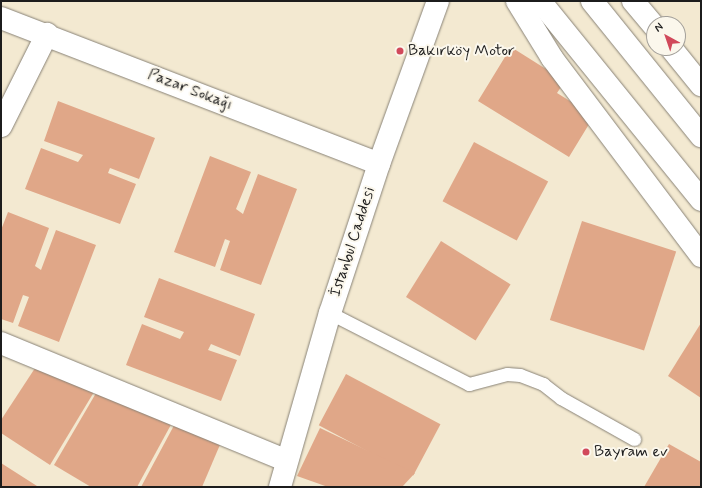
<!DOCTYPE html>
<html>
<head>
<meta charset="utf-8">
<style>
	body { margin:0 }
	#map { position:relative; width:702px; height:488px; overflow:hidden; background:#f3e9d1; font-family:Mynerve,sans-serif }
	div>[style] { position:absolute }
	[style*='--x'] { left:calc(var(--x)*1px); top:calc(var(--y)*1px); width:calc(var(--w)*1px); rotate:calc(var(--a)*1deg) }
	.building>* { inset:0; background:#e0a788; transform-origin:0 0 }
	.roads { filter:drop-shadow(0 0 1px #888276) drop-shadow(0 0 1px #888276) }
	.service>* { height:13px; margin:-6.5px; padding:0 6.5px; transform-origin:6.5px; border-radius:6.5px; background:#fff }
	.minor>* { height:22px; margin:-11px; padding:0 11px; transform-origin:11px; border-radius:11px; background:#fff }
	.secondary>* { height:22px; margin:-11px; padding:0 11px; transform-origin:11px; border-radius:11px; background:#fff }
	.trunk>* { height:22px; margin:-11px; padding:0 11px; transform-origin:11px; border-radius:11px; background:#fff }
	.dots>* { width:11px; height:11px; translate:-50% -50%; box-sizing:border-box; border:2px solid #fbf7ec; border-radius:50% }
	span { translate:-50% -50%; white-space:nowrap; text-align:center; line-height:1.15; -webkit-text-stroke:4px #fbf7ec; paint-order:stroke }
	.poi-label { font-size:16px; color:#1c1c1c }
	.left { translate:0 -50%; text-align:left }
	.street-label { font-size:16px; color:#1c1c1c }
	.frame { position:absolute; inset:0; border:2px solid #1c1c1c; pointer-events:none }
	.north { position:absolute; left:646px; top:16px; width:40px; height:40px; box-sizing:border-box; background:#fbf7ec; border:1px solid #a29f99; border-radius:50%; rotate:320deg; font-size:11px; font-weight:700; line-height:16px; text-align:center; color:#1c1c1c }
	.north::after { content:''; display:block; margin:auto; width:14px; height:18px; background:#d1495b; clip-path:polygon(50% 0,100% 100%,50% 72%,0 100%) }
</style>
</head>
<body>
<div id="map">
	<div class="building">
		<div style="clip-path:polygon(511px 47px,565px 81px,557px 93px,594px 116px,569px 157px,478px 101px)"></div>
		<div style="clip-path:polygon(58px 101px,155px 138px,139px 179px,110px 168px,108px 173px,136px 184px,120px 224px,25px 189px,41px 148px,78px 162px,83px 155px,44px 141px)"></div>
		<div style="left:474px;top:142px;width:84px;height:67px;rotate:28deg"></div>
		<div style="clip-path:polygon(210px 156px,251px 172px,236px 209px,243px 214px,258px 174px,297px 189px,261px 285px,220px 270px,230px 241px,225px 239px,215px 267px,174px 252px)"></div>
		<div style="clip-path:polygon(8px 212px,49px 228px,35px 266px,41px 270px,56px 230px,96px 245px,59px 342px,18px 326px,29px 297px,23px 295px,13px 323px,1px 319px,1px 230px)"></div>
		<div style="left:582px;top:221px;width:99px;height:104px;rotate:18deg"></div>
		<div style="left:441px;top:241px;width:82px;height:66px;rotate:32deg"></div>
		<div style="clip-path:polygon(159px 278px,255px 314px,240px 356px,211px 344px,208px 350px,237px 360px,221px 401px,126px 365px,142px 324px,180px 339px,184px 332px,144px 317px)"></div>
		<div style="clip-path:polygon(701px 323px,701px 398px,668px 376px)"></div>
		<div style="clip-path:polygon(39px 362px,97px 387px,50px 465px,1px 433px,1px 420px)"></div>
		<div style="left:346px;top:374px;width:107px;height:58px;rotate:28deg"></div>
		<div style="clip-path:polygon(99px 388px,173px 421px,137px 487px,91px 487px,54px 465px)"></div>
		<div style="clip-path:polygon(178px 418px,222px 440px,202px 487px,141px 487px)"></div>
		<div style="clip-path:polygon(320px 428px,415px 473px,402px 487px,328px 487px,297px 476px)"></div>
		<div style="clip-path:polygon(669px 444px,701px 462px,701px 487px,644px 487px)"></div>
		<div style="clip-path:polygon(1px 463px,37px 486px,42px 487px,1px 487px)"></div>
	</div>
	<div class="roads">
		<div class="service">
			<div style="--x:330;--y:313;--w:156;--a:27.1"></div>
			<div style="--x:469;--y:384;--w:39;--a:-15"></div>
			<div style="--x:507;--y:374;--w:13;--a:4"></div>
			<div style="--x:520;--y:375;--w:25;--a:21"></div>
			<div style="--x:543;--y:384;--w:23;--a:38"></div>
			<div style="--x:561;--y:398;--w:84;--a:29.3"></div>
		</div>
		<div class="minor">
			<div style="--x:1;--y:18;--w:405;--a:21.1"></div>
			<div style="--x:1;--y:126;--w:103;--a:-63.4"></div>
			<div style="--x:1;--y:343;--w:309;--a:22.4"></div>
		</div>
		<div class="secondary">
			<div style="--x:280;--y:487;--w:181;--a:-74"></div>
			<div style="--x:330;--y:313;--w:157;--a:-71.8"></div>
			<div style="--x:379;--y:164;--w:173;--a:-70.1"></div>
		</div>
		<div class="trunk">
			<div style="--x:517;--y:1;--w:67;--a:58.4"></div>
			<div style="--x:552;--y:58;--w:248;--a:53"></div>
			<div style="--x:540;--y:1;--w:256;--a:51"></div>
			<div style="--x:592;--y:1;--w:174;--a:51.1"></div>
			<div style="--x:633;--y:1;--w:33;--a:50"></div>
			<div style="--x:671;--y:48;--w:48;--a:51"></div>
		</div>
	</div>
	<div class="dots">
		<div style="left:400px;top:51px;background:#d1495b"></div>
		<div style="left:586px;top:452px;background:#d1495b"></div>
	</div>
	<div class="poi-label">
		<span class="left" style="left:408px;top:51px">Bakırköy Motor</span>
		<span class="left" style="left:594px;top:452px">Bayram ev</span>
	</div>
	<div class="street-label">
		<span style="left:190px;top:90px;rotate:21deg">Pazar Sokağı</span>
		<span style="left:353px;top:242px;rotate:-72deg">İstanbul Caddesi</span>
	</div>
	<div class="frame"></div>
	<div class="north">N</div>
</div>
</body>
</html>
